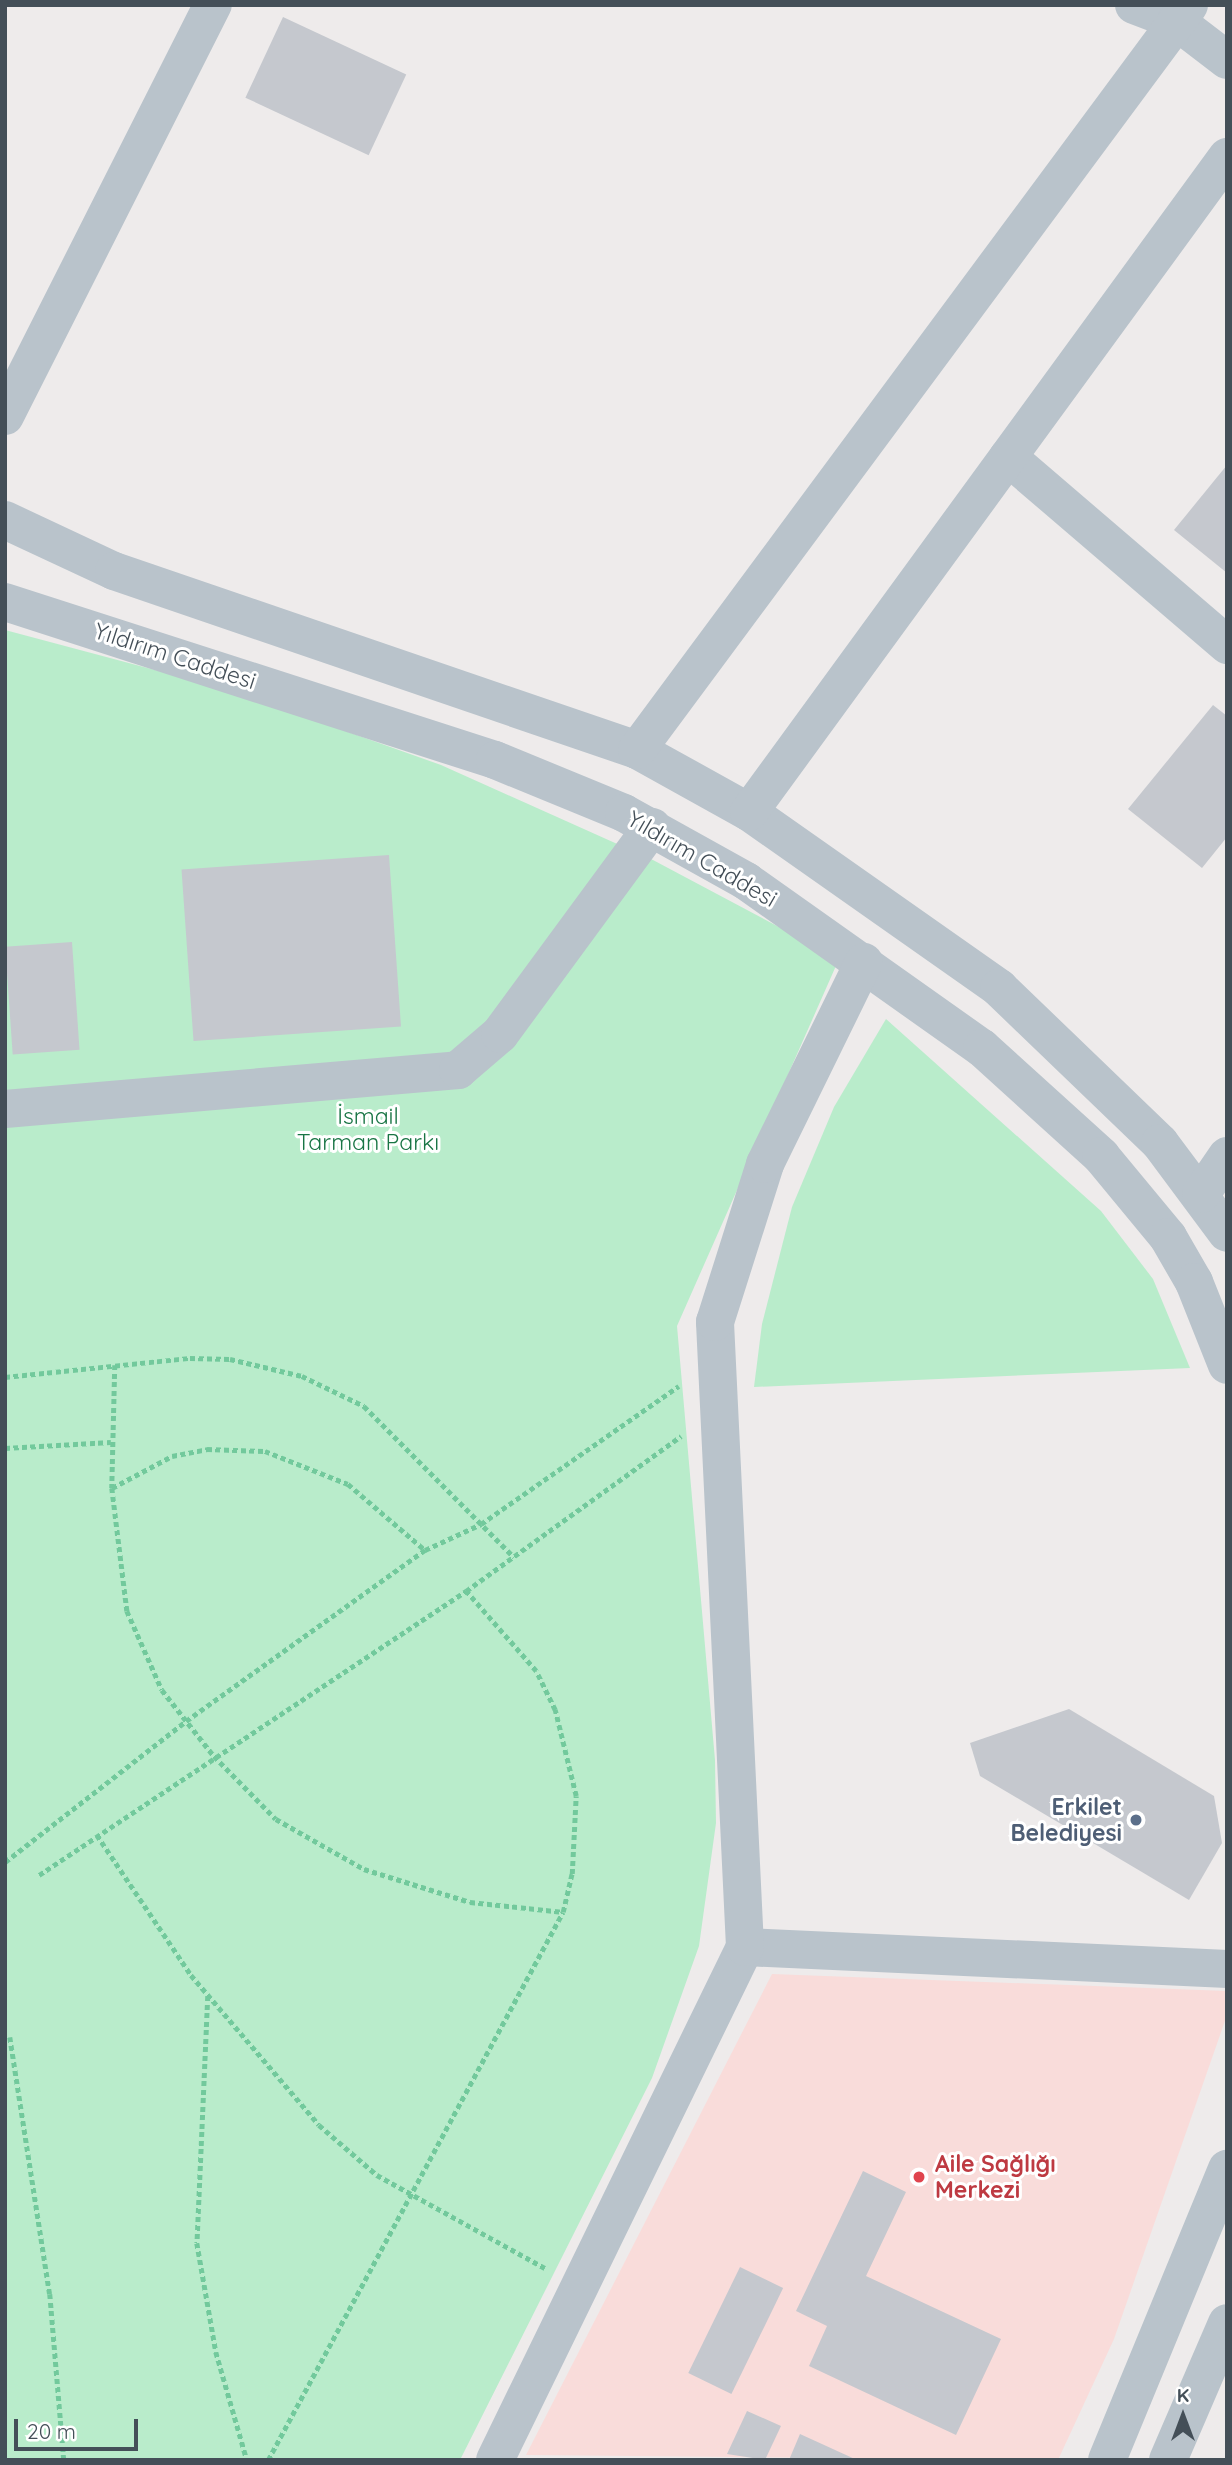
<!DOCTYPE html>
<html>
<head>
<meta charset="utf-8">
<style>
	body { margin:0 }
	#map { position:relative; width:1232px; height:2465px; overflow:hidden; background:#eeebeb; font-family:Quicksand,sans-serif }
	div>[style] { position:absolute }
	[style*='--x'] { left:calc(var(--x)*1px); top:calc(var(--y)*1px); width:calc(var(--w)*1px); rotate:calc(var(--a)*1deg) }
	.medical>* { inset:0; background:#f9dcda }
	.green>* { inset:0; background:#b9eccb }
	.building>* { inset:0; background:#c5c8ce; transform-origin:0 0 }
	.path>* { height:4.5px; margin-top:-2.25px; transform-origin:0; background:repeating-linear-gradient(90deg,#72c99c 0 5px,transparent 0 8.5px) }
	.minor>* { height:38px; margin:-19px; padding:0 19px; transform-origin:19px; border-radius:19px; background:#b9c3cb }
	.dots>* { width:19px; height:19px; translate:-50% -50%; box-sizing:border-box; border:4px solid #fff; border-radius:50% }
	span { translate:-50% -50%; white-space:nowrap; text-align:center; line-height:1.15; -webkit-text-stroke:6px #fff; paint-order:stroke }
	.street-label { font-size:23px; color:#444f58 }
	.park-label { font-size:23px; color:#197545 }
	.service-label { font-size:23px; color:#4e5e75; font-weight:700 }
	.right { translate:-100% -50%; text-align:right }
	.health-label { font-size:23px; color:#be3a42; font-weight:700 }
	.left { translate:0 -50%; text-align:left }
	.frame { position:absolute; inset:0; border:7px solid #444f58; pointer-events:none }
	.north { position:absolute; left:1148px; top:2381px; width:70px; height:70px; -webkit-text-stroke:5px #fff; paint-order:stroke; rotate:0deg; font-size:19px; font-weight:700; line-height:28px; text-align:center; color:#444f58 }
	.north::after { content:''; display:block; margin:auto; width:24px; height:32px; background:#444f58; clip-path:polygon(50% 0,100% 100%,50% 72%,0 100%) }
	.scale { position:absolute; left:14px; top:2419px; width:124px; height:32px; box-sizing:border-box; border:4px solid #444f58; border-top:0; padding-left:9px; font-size:21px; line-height:24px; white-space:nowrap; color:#444f58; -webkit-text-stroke:5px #fff; paint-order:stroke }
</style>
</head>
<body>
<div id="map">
	<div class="medical">
		<div style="clip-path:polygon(772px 1974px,1227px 1991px,1227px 2015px,1114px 2339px,1058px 2460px,526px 2455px)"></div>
	</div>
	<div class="green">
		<div style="clip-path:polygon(5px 630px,230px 690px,441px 765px,653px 860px,839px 959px,677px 1326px,715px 1760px,716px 1823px,699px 1946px,652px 2078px,460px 2460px,5px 2460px)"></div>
		<div style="clip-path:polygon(886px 1019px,1101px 1211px,1153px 1279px,1190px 1368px,754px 1387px,762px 1324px,792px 1207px,834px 1107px)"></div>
	</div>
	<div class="building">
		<div style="left:283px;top:17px;width:136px;height:89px;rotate:25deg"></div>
		<div style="clip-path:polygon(1227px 465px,1227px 573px,1174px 530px)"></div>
		<div style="clip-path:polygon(1213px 705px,1227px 716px,1227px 837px,1202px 868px,1128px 809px)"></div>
		<div style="left:389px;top:855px;width:172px;height:208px;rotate:86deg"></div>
		<div style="left:72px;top:942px;width:108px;height:67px;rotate:86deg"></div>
		<div style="clip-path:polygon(1069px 1709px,1214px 1796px,1222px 1843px,1189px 1900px,980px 1776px,970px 1743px)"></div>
		<div style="clip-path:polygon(863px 2171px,906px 2192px,866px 2276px,1001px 2339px,956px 2435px,809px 2366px,827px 2326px,796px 2311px)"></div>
		<div style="left:740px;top:2267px;width:48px;height:118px;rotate:26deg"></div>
		<div style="clip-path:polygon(747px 2411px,781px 2426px,765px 2460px,727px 2454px)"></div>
		<div style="clip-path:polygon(800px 2434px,857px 2460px,789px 2460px)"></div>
	</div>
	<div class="path">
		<div style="--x:115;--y:1365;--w:123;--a:91.4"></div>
		<div style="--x:112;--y:1488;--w:124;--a:83"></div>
		<div style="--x:127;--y:1611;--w:86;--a:66.1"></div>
		<div style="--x:162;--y:1690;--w:84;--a:51.8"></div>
		<div style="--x:214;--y:1756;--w:88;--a:45.5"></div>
		<div style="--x:276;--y:1819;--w:101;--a:29.6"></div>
		<div style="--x:364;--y:1869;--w:111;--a:17.3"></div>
		<div style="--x:470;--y:1902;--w:94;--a:6.1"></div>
		<div style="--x:5;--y:1377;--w:186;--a:-5.9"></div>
		<div style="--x:190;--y:1358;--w:40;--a:1.4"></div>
		<div style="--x:230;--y:1359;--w:74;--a:13.3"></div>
		<div style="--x:302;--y:1376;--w:69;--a:25.8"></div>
		<div style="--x:364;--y:1406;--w:213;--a:45.2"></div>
		<div style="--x:5;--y:1448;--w:106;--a:-3.2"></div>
		<div style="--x:112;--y:1488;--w:68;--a:-28.1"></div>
		<div style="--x:172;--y:1456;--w:36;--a:-11"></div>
		<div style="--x:207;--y:1449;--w:58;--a:2"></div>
		<div style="--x:265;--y:1451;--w:89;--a:21.7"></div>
		<div style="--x:348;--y:1484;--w:101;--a:40.6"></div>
		<div style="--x:97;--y:1835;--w:169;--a:56.1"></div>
		<div style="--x:191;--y:1975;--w:197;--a:49.5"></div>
		<div style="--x:319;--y:2125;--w:77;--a:40.8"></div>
		<div style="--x:377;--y:2175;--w:192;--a:29"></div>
		<div style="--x:5;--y:1862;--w:229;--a:-37.9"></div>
		<div style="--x:186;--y:1721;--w:294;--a:-35.6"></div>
		<div style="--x:425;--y:1550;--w:62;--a:-24.9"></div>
		<div style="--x:481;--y:1524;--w:241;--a:-34.9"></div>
		<div style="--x:39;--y:1875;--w:513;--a:-33.63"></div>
		<div style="--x:466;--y:1591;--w:265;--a:-35.8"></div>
		<div style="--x:208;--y:1996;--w:247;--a:92.5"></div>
		<div style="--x:197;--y:2243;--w:111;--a:80.1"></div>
		<div style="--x:216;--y:2352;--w:112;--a:74"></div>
		<div style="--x:10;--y:2037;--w:260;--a:81.2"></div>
		<div style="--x:50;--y:2294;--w:167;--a:85.2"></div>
		<div style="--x:268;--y:2460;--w:622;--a:-61.71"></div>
		<div style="--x:563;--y:1912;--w:39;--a:-77"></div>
		<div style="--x:572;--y:1874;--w:78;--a:-87.1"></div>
		<div style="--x:576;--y:1796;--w:89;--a:-103.7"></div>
		<div style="--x:555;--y:1710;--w:43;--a:-116"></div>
		<div style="--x:536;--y:1671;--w:106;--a:-131.2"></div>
	</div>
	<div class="minor">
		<div style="--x:1134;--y:5;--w:45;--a:20.9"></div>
		<div style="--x:1176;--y:21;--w:64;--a:37.4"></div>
		<div style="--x:5;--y:416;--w:461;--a:-63.2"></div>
		<div style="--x:1008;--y:457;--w:289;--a:40.6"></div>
		<div style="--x:5;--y:520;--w:120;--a:25.1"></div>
		<div style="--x:114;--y:571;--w:553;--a:18.89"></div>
		<div style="--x:637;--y:750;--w:128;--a:29"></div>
		<div style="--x:749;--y:812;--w:306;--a:35.1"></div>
		<div style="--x:999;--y:988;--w:223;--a:43.9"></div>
		<div style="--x:1160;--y:1143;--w:112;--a:53.3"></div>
		<div style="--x:5;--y:602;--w:515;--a:17.87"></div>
		<div style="--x:495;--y:760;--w:139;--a:22.3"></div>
		<div style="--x:624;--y:813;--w:140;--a:29.1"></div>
		<div style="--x:746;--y:881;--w:289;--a:35.3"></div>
		<div style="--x:982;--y:1048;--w:161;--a:42.2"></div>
		<div style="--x:1101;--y:1156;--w:105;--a:50.4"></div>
		<div style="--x:1168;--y:1237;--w:52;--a:60"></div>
		<div style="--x:1194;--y:1282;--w:89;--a:68.3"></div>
		<div style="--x:637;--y:750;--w:927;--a:-53.46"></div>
		<div style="--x:749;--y:812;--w:811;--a:-53.88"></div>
		<div style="--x:5;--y:1109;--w:455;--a:-4.9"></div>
		<div style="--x:458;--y:1070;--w:55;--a:-40.6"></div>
		<div style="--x:500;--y:1034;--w:257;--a:-53.7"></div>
		<div style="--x:1201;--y:1194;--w:46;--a:-55.6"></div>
		<div style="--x:745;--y:1947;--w:483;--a:2.6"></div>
		<div style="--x:495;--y:2460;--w:571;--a:-64.02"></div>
		<div style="--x:745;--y:1947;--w:626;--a:-92.75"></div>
		<div style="--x:715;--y:1322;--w:166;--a:-72.4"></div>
		<div style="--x:765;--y:1164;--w:225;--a:-63.9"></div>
		<div style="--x:1107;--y:2460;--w:315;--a:-67.6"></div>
		<div style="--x:1168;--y:2460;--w:149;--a:-66.7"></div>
	</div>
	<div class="dots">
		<div style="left:1136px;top:1820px;background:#5c6f8a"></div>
		<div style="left:919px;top:2177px;background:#e0444e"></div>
	</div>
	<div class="street-label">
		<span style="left:175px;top:656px;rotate:18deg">Yıldırım Caddesi</span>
		<span style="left:702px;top:859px;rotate:30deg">Yıldırım Caddesi</span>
	</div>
	<div class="park-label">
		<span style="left:368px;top:1129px">İsmail<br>Tarman Parkı</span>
	</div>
	<div class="service-label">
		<span class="right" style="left:1122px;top:1820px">Erkilet<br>Belediyesi</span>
	</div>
	<div class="health-label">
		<span class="left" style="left:935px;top:2177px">Aile Sağlığı<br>Merkezi</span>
	</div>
	<div class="frame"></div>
	<div class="north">K</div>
	<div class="scale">20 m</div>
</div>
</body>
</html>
